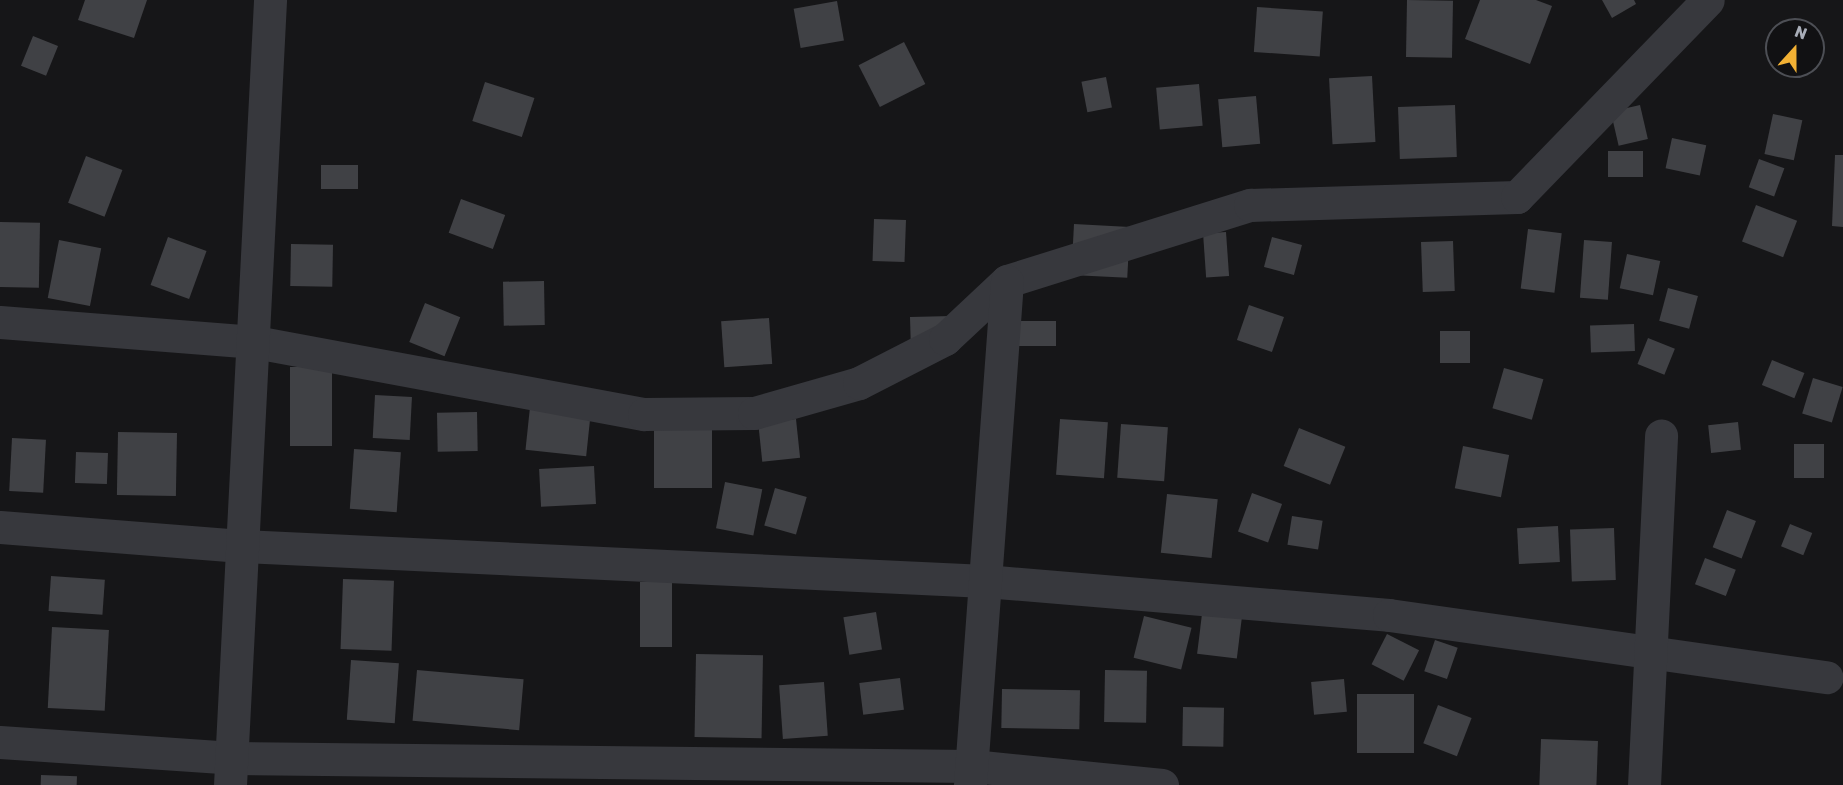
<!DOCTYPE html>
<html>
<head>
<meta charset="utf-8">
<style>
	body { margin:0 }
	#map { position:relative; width:1843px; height:785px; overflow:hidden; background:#161618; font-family:Rubik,sans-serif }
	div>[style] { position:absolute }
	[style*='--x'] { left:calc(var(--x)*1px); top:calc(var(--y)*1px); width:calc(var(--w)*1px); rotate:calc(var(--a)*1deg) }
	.building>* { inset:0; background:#404145; transform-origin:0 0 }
	.minor>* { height:33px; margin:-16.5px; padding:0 16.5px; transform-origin:16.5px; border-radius:16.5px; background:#37383d }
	span { translate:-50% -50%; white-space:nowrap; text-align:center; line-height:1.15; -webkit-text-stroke:4.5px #111113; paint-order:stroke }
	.north { position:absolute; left:1765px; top:18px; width:60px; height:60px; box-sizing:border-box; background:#111113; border:2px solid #4d4f55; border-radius:50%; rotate:21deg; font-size:16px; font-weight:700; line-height:24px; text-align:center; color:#a8adb8 }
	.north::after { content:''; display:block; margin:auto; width:21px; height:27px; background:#f2b134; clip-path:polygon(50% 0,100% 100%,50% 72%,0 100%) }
</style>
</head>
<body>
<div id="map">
	<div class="building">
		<div style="clip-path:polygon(85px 0,147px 0,134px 38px,78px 20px)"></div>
		<div style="left:1407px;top:0;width:46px;height:57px;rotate:1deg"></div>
		<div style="clip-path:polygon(1480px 0,1536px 0,1552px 6px,1530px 64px,1465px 39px)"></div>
		<div style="clip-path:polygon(1602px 0,1634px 0,1636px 4px,1612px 18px)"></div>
		<div style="left:837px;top:1px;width:40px;height:44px;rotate:80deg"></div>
		<div style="left:1257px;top:7px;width:66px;height:45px;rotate:4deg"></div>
		<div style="left:33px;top:36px;width:27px;height:32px;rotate:22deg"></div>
		<div style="left:904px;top:42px;width:47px;height:51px;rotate:63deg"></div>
		<div style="left:1372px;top:76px;width:66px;height:43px;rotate:87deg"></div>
		<div style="left:1106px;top:77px;width:31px;height:25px;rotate:79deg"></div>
		<div style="left:485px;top:82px;width:52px;height:41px;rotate:18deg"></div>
		<div style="left:1199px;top:84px;width:42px;height:43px;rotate:85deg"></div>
		<div style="left:1256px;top:96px;width:48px;height:38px;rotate:85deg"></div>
		<div style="left:1455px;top:105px;width:52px;height:57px;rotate:88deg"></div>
		<div style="left:1640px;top:105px;width:35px;height:30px;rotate:77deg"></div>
		<div style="left:1773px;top:114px;width:30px;height:41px;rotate:12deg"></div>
		<div style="left:1672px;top:138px;width:35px;height:31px;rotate:12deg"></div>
		<div style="left:1608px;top:151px;width:35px;height:26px"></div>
		<div style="clip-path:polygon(1835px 155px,1843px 155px,1843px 227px,1832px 226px)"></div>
		<div style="left:86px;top:156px;width:39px;height:50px;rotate:21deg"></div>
		<div style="left:1759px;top:159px;width:27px;height:30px;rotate:20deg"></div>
		<div style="left:321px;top:165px;width:37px;height:24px"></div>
		<div style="left:461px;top:199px;width:47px;height:36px;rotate:20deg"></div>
		<div style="left:1756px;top:205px;width:44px;height:39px;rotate:21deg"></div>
		<div style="left:874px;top:219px;width:32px;height:42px;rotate:2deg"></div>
		<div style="left:0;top:222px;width:40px;height:65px;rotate:1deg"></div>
		<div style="left:1074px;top:224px;width:56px;height:51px;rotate:3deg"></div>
		<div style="left:1528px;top:229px;width:34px;height:60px;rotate:7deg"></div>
		<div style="left:1226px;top:232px;width:44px;height:23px;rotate:86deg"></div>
		<div style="left:168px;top:237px;width:41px;height:51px;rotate:20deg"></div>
		<div style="left:1272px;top:237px;width:31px;height:31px;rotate:15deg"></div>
		<div style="left:59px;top:240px;width:43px;height:59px;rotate:11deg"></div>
		<div style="left:1584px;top:240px;width:28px;height:58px;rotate:4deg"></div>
		<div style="left:1453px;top:241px;width:50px;height:32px;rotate:88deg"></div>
		<div style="left:291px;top:244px;width:42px;height:42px;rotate:1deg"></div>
		<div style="left:1627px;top:254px;width:34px;height:35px;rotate:12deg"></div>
		<div style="left:544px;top:281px;width:44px;height:41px;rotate:89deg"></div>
		<div style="left:1668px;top:288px;width:31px;height:34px;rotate:15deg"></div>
		<div style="left:425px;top:303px;width:38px;height:42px;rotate:22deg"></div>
		<div style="left:1249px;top:305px;width:37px;height:37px;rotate:19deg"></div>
		<div style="clip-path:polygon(952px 316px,911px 352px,910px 317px)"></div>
		<div style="left:769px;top:318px;width:46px;height:48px;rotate:86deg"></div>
		<div style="left:1056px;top:321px;width:25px;height:39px;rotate:90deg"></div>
		<div style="left:1634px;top:324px;width:27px;height:44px;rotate:88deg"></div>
		<div style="left:1470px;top:331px;width:32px;height:30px;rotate:90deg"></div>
		<div style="left:1648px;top:338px;width:29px;height:28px;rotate:22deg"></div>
		<div style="left:1772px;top:360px;width:35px;height:27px;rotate:22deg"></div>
		<div style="left:290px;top:367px;width:42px;height:79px"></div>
		<div style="left:1504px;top:368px;width:41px;height:42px;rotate:16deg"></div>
		<div style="left:1813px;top:378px;width:31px;height:37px;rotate:17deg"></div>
		<div style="left:375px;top:395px;width:37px;height:43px;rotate:3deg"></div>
		<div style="left:530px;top:407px;width:61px;height:43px;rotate:6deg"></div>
		<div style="left:477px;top:412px;width:39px;height:40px;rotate:89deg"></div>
		<div style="left:796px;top:419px;width:39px;height:38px;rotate:84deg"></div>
		<div style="left:1060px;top:419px;width:48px;height:56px;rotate:4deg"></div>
		<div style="left:1738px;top:422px;width:28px;height:30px;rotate:84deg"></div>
		<div style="left:654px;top:423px;width:58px;height:65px"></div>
		<div style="left:1121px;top:424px;width:47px;height:54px;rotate:4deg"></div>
		<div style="left:1299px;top:428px;width:50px;height:41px;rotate:22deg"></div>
		<div style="left:118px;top:432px;width:59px;height:63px;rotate:1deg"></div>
		<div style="left:12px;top:438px;width:34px;height:53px;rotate:3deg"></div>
		<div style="left:1794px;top:444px;width:30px;height:34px"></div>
		<div style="left:1463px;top:446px;width:47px;height:43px;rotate:11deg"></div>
		<div style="left:354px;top:449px;width:47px;height:60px;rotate:4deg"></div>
		<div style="left:76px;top:452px;width:32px;height:31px;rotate:2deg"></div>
		<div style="left:594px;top:466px;width:38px;height:55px;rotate:87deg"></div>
		<div style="left:725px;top:482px;width:38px;height:47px;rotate:11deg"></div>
		<div style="left:775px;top:488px;width:33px;height:39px;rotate:16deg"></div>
		<div style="left:1252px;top:493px;width:32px;height:41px;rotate:20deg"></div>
		<div style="left:1167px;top:494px;width:51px;height:59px;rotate:6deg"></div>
		<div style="left:1727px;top:510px;width:31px;height:40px;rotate:21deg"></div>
		<div style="left:1292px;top:516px;width:31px;height:29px;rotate:9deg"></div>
		<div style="left:1790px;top:524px;width:24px;height:24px;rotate:22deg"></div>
		<div style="left:1558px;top:526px;width:36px;height:41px;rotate:87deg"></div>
		<div style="left:1614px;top:528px;width:52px;height:44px;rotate:88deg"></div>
		<div style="left:1705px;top:558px;width:33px;height:28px;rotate:21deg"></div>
		<div style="left:51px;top:576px;width:54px;height:35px;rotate:4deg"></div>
		<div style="left:343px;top:579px;width:51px;height:70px;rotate:2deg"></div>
		<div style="left:640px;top:582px;width:32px;height:65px"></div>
		<div style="left:876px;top:612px;width:38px;height:33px;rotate:81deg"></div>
		<div style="left:1202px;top:614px;width:40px;height:40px;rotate:7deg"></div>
		<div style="left:1144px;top:616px;width:49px;height:43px;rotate:14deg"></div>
		<div style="left:52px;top:627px;width:57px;height:81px;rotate:3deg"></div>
		<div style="left:1387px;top:634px;width:36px;height:34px;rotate:27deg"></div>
		<div style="left:1435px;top:640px;width:24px;height:33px;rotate:19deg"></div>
		<div style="left:696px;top:654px;width:67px;height:83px;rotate:1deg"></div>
		<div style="left:351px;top:660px;width:48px;height:60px;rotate:4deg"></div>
		<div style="left:417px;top:670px;width:107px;height:51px;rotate:5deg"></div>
		<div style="left:1105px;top:670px;width:42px;height:52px;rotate:1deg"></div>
		<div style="left:900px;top:678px;width:32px;height:41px;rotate:83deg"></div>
		<div style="left:1344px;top:679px;width:33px;height:33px;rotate:85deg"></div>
		<div style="left:824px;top:682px;width:54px;height:45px;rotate:86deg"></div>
		<div style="left:1002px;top:689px;width:78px;height:39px;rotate:1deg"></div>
		<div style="left:1357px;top:694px;width:57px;height:59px"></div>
		<div style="left:1438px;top:705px;width:36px;height:41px;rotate:21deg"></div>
		<div style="left:1183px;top:707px;width:41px;height:39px;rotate:1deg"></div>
		<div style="left:1541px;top:739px;width:57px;height:46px;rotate:2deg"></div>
		<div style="left:41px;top:775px;width:36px;height:10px;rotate:2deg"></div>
	</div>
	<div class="minor">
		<div style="--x:0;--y:322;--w:256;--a:4.5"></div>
		<div style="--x:255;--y:342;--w:396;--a:10.5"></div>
		<div style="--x:644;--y:414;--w:110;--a:-0.5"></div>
		<div style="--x:754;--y:413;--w:109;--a:-15.9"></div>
		<div style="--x:859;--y:383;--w:97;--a:-27.1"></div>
		<div style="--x:945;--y:339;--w:85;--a:-43.1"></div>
		<div style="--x:1007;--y:281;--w:255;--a:-17.4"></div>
		<div style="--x:1250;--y:205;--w:267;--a:-1.7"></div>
		<div style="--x:1517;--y:197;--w:274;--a:-45.9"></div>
		<div style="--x:0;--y:527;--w:245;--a:4.5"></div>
		<div style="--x:244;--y:546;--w:742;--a:2.7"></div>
		<div style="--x:985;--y:581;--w:405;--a:4.8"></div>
		<div style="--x:1389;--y:615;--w:442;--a:8.1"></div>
		<div style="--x:0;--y:742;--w:233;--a:3.9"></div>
		<div style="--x:232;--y:758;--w:740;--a:0.62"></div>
		<div style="--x:972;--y:766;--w:191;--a:5.7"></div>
		<div style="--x:230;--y:785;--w:786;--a:-87.08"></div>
		<div style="--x:970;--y:785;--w:505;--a:-85.8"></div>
		<div style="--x:1644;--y:785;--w:350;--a:-87.2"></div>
	</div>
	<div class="north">N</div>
</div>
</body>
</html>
